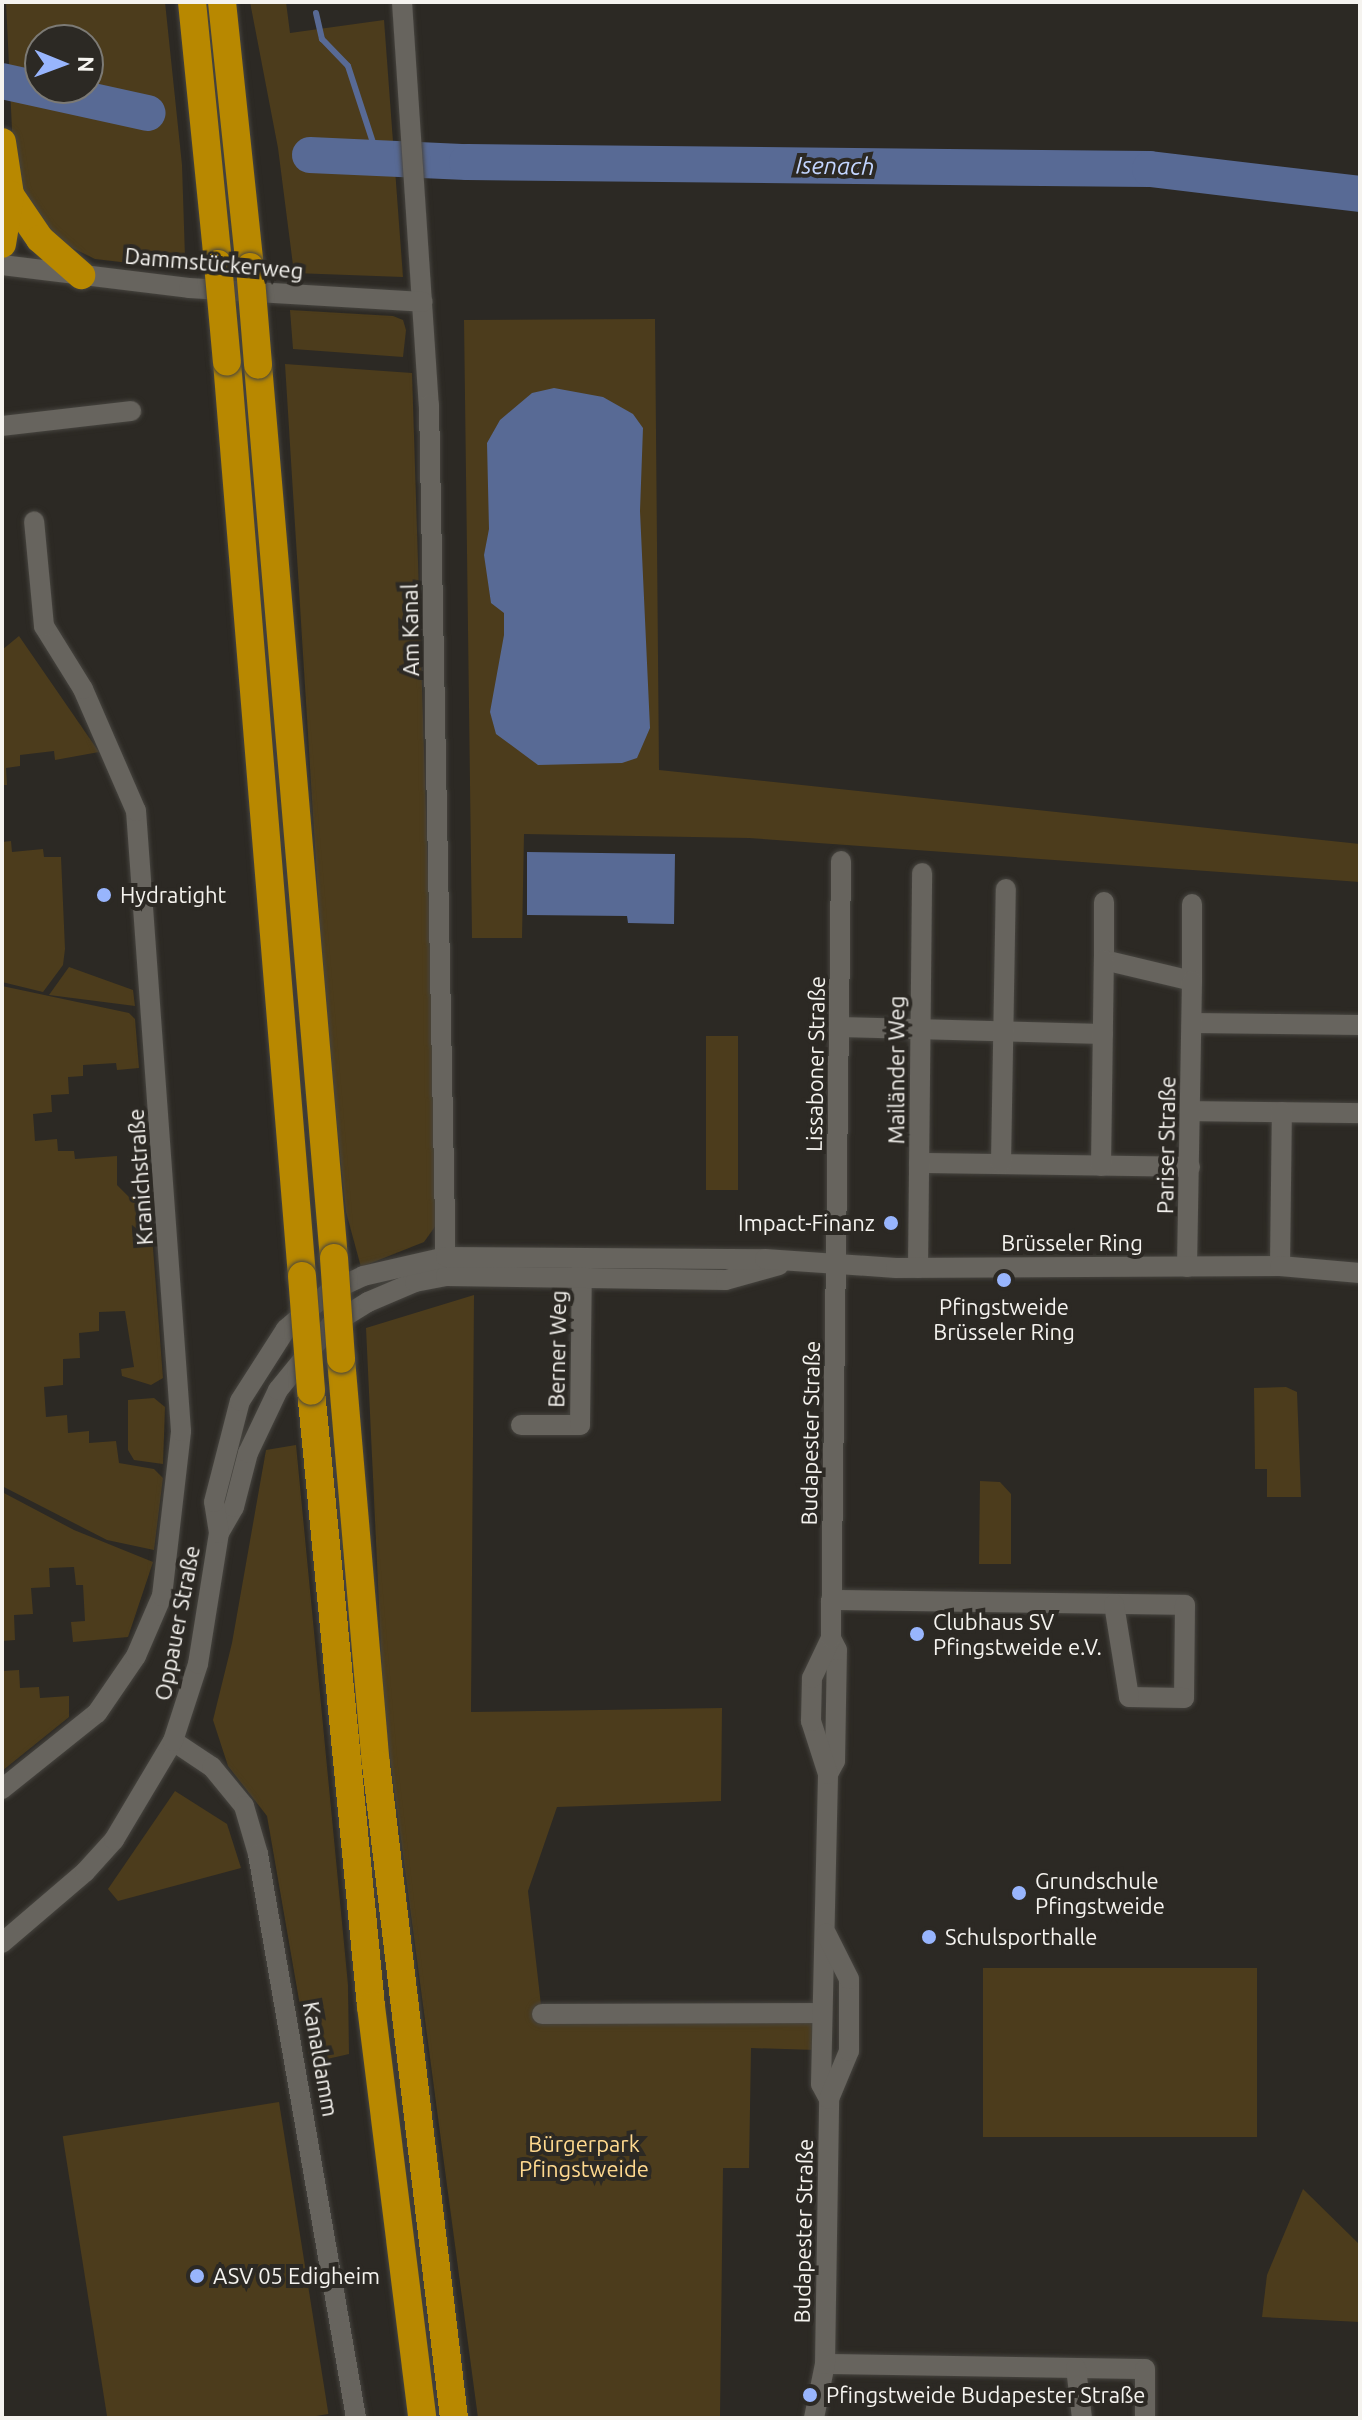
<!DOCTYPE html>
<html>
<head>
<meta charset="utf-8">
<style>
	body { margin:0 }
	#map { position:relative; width:1362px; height:2420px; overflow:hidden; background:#2c2924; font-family:Ubuntu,sans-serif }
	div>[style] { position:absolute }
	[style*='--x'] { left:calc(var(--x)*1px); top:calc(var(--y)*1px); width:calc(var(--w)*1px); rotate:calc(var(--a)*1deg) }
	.green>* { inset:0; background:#4c3c1c; transform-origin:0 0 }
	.water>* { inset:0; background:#586a95 }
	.stream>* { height:6px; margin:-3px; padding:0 3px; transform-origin:3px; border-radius:3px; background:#586a95 }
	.river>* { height:36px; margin:-18px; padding:0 18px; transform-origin:18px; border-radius:18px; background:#586a95 }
	.roads { filter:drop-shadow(0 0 2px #46443f) drop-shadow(0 0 2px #46443f) }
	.minor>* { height:20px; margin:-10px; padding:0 10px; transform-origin:10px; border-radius:10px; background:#67645e }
	.highway>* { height:28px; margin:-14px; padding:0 14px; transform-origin:14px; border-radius:14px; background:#b88800 }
	.bridges { filter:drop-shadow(0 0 2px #46443f) drop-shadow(0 0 2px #46443f) }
	.highway-bridge>* { height:28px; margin:-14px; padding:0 14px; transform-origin:14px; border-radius:14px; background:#b88800 }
	.dots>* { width:22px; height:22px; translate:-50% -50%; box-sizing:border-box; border:4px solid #2c2924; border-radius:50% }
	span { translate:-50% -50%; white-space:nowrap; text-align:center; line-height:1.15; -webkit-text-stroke:8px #2c2924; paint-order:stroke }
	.street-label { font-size:22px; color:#f5f3ef }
	.poi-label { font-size:22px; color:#f5f3ef }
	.left { translate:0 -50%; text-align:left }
	.right { translate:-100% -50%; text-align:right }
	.park-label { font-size:22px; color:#ffd98f }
	.water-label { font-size:24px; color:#c3d5ff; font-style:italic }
	.frame { position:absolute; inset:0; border:4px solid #f5f3ef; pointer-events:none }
	.north { position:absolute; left:24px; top:24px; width:80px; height:80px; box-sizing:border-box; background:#2c2924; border:2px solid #7c7a75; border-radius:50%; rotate:91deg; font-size:22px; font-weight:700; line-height:32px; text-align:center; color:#f5f3ef }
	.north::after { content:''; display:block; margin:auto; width:28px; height:36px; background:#98b5fd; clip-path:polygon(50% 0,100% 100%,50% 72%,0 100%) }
</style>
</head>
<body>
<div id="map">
	<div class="green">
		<div style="clip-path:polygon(evenodd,6px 2px,165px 2px,182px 165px,185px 257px,163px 267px,95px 259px,48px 236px,22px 195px,13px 151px,6px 2px,40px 40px,88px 40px,88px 88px,40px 88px,40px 40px)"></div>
		<div style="clip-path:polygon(250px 2px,286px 2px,290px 33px,384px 20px,403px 277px,294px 273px,278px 148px)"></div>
		<div style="clip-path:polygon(290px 310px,393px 316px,403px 320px,406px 330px,403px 357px,293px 349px)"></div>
		<div style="clip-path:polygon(655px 319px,659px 770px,1360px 844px,1360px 882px,749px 838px,524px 834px,522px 938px,472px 938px,464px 320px)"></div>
		<div style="clip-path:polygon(285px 364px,412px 373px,439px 1221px,424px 1242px,361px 1267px,346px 1212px,325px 1008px)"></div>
		<div style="clip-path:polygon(19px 636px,99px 752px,55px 760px,54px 751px,20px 755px,20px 766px,6px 768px,7px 785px,2px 785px,2px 650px)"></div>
		<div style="clip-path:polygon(11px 841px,12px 852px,43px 849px,44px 857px,61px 857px,65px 949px,63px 965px,43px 992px,2px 982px,2px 842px)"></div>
		<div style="clip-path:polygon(69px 967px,133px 990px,135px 1006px,49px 995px)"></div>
		<div style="clip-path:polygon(2px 986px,129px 1013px,135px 1019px,139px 1068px,117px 1070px,116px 1063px,83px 1065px,83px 1076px,68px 1077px,69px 1094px,51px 1095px,52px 1112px,33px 1114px,35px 1141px,57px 1139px,58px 1151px,74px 1151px,75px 1159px,117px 1156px,117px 1185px,129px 1197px,149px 1196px,163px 1378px,151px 1385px,122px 1376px,121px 1369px,134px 1367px,125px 1311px,99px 1312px,99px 1331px,79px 1333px,80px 1358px,63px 1359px,63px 1385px,44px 1387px,46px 1417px,67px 1415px,68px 1433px,89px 1431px,89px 1443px,116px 1441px,119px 1463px,154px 1469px,163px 1478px,154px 1550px,107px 1540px,2px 1486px)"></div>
		<div style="left:706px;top:1036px;width:32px;height:154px"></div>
		<div style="clip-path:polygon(474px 1295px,471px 1712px,722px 1708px,721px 1801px,557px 1807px,528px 1891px,542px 2014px,817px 2023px,816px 2050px,751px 2048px,749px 2168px,723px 2168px,720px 2418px,478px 2418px,384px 1712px,366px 1328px)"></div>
		<div style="clip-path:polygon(1286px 1387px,1297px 1392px,1301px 1497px,1267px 1497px,1267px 1469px,1255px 1469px,1254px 1388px)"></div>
		<div style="clip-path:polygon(154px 1398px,165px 1407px,163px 1464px,134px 1460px,128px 1450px,128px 1400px)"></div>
		<div style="clip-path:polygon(296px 1445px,348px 1985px,349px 2054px,310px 2063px,267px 1816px,228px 1766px,213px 1720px,232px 1643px,266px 1450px)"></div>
		<div style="clip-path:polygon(980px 1481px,1000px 1482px,1011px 1494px,1011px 1564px,979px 1564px)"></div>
		<div style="clip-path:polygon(2px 1492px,74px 1530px,153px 1562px,128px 1637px,73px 1642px,71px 1622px,85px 1621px,83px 1585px,76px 1585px,74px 1567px,49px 1568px,50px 1587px,31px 1588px,33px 1614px,14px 1615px,15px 1640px,2px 1641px)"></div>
		<div style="clip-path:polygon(19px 1670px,20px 1688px,39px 1687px,40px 1698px,69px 1696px,69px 1717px,2px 1771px,2px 1671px)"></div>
		<div style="clip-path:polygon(175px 1791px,227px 1824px,241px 1868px,118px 1901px,108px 1889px)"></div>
		<div style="left:983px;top:1968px;width:274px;height:169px"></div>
		<div style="left:279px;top:2102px;width:316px;height:219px;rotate:81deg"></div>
		<div style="clip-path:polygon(1303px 2189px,1360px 2245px,1360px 2322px,1262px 2317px,1267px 2275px)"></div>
	</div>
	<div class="water">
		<div style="clip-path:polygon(554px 388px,603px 397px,633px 414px,643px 428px,640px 511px,650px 728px,637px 758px,622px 763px,538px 765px,496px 734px,490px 712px,504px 635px,504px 613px,491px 603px,484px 555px,489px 529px,487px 443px,500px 420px,532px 393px)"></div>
		<div style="clip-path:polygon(527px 852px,675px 854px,674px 924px,628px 923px,627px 916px,527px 915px)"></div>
	</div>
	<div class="stream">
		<div style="--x:316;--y:13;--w:27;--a:77"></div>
		<div style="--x:322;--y:39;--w:37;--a:46"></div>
		<div style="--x:348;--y:66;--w:97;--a:71.9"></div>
	</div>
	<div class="river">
		<div style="--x:2;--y:81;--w:149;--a:12.4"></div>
		<div style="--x:310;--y:155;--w:157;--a:2.6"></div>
		<div style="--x:467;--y:162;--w:683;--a:0.59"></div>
		<div style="--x:1150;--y:169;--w:211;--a:6.8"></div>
	</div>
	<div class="roads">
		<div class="minor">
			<div style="--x:402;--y:2;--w:404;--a:86.2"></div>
			<div style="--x:429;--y:405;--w:871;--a:88.88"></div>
			<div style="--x:2;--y:265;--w:188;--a:7"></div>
			<div style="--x:189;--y:288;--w:234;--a:3.4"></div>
			<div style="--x:2;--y:426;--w:130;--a:-6.6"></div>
			<div style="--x:1104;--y:902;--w:58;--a:90"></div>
			<div style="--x:1104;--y:960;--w:90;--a:13.4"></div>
			<div style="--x:1192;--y:981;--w:77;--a:-90"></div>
			<div style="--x:1193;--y:1023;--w:167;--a:0.7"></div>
			<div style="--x:840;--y:1027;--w:263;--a:1.5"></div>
			<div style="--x:1191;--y:1111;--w:169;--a:0.7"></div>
			<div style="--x:919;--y:1163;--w:271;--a:0.8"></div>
			<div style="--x:1001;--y:1163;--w:274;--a:-89"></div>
			<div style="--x:1101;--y:1166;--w:206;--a:-89.2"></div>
			<div style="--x:1280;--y:1266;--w:154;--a:-89.3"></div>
			<div style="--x:1187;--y:1267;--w:286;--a:-89"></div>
			<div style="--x:918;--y:1268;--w:395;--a:-89.4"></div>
			<div style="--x:521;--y:1425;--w:59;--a:0"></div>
			<div style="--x:580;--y:1425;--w:156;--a:-89.3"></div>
			<div style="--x:219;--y:1533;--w:30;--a:-60"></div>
			<div style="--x:234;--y:1507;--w:56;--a:-75.5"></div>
			<div style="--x:248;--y:1453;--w:70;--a:-64.5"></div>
			<div style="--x:278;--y:1390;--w:84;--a:-50.8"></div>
			<div style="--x:331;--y:1325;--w:44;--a:-31.9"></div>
			<div style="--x:368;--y:1302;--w:51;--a:-23.1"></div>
			<div style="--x:415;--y:1282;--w:32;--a:-11"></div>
			<div style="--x:446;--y:1276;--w:280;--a:0.8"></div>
			<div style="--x:726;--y:1280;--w:55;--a:-15.8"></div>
			<div style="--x:831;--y:1600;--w:354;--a:0.8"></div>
			<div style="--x:1185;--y:1605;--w:93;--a:90.6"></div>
			<div style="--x:1184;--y:1698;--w:55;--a:-179"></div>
			<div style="--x:1129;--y:1697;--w:94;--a:-99.2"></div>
			<div style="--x:173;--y:1741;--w:47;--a:33.7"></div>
			<div style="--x:212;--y:1767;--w:50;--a:50.6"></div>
			<div style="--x:244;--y:1806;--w:50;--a:73.7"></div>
			<div style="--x:258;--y:1854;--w:572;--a:80.14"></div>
			<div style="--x:828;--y:1774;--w:15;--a:-62"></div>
			<div style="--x:835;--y:1761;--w:111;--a:-89"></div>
			<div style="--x:837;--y:1650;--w:13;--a:-117"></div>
			<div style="--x:2;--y:1789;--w:122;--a:-38.7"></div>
			<div style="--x:97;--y:1713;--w:69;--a:-55.6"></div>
			<div style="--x:136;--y:1656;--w:65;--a:-66.6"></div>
			<div style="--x:162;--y:1596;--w:166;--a:-83.4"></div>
			<div style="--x:181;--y:1431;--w:622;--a:-94.15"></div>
			<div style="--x:136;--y:811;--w:133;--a:-113.5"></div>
			<div style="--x:83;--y:689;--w:74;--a:-121.8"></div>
			<div style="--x:44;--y:626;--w:105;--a:-95.4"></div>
			<div style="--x:2;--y:1943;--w:109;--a:-40.5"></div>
			<div style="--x:85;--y:1872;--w:43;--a:-47.8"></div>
			<div style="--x:114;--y:1840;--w:115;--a:-59.2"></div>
			<div style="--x:173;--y:1741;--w:81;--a:-72"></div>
			<div style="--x:198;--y:1664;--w:133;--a:-80.9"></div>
			<div style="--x:219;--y:1533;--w:31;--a:-99"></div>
			<div style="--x:214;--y:1502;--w:104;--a:-75.6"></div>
			<div style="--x:240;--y:1401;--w:85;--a:-57.4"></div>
			<div style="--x:286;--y:1329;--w:57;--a:-40.7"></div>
			<div style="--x:329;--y:1292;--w:38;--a:-25"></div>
			<div style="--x:363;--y:1276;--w:85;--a:-12.9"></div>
			<div style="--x:446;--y:1257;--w:319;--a:0.4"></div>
			<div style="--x:765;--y:1259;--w:131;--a:3.9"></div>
			<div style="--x:896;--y:1268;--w:384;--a:-0.3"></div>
			<div style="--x:1280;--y:1266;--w:80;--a:5"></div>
			<div style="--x:542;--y:2014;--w:279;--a:-0.2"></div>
			<div style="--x:829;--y:2099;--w:17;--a:-118"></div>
			<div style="--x:821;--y:2084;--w:310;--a:-88.7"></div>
			<div style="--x:828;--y:1774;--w:56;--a:-107.8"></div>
			<div style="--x:811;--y:1721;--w:43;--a:-88.7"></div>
			<div style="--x:812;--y:1678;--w:44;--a:-64.6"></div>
			<div style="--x:831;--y:1638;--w:777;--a:-89.26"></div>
			<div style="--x:825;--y:2364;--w:320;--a:0.9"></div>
			<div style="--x:1145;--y:2369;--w:49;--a:90"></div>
			<div style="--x:1076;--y:2368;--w:50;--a:83.2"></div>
			<div style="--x:814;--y:2418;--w:55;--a:-78.5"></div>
			<div style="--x:825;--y:2364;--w:265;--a:-89.1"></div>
			<div style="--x:829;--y:2099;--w:52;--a:-67.4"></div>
			<div style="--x:849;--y:2051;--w:72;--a:-90"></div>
			<div style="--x:849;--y:1979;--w:51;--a:-116.6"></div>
		</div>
		<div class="highway">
			<div style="--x:192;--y:2;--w:263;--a:84.3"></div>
			<div style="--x:222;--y:2;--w:266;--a:84"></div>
			<div style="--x:2;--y:142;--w:54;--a:81.4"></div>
			<div style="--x:10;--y:195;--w:53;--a:55.7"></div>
			<div style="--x:40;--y:239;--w:55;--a:41.3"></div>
			<div style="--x:2;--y:244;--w:50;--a:-80.7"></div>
			<div style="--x:227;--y:362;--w:917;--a:85.31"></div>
			<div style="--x:258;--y:365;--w:896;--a:85.14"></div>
			<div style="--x:341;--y:1359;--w:407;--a:85.1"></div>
			<div style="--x:376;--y:1764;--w:659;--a:83.2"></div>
			<div style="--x:311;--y:1391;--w:618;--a:84.43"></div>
			<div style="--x:371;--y:2006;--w:415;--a:82.9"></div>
		</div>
	</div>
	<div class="bridges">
		<div class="highway-bridge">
			<div style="--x:218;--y:264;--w:98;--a:84.8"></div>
			<div style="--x:250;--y:267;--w:98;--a:85.3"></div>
			<div style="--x:334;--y:1258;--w:101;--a:86"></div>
			<div style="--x:302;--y:1276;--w:115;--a:85.5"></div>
		</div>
	</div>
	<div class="dots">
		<div style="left:104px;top:895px;background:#98b5fd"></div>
		<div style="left:891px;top:1223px;background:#98b5fd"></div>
		<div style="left:1004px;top:1280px;background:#98b5fd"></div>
		<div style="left:917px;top:1634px;background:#98b5fd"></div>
		<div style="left:1019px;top:1893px;background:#98b5fd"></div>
		<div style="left:929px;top:1937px;background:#98b5fd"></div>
		<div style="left:197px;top:2276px;background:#98b5fd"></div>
		<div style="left:810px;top:2395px;background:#98b5fd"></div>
	</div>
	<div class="street-label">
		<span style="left:214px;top:263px;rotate:5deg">Dammstückerweg</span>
		<span style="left:410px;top:630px;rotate:-91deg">Am Kanal</span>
		<span style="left:815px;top:1064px;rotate:-89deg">Lissaboner Straße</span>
		<span style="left:896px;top:1070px;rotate:-90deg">Mailänder Weg</span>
		<span style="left:1166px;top:1145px;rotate:-89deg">Pariser Straße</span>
		<span style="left:140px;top:1177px;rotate:-94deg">Kranichstraße</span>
		<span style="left:1072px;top:1243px">Brüsseler Ring</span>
		<span style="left:557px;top:1349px;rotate:-89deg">Berner Weg</span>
		<span style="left:810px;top:1433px;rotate:-89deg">Budapester Straße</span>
		<span style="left:177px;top:1623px;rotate:-79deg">Oppauer Straße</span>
		<span style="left:321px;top:2059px;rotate:80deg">Kanaldamm</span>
		<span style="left:803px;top:2231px;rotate:-89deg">Budapester Straße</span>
	</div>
	<div class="poi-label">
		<span class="left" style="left:120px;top:895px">Hydratight</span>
		<span class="right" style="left:875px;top:1223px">Impact-Finanz</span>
		<span style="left:1004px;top:1319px">Pfingstweide<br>Brüsseler Ring</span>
		<span class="left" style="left:933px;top:1634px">Clubhaus SV<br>Pfingstweide e.V.</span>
		<span class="left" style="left:1035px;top:1893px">Grundschule<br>Pfingstweide</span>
		<span class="left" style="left:945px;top:1937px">Schulsporthalle</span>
		<span class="left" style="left:213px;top:2276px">ASV 05 Edigheim</span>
		<span class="left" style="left:826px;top:2395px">Pfingstweide Budapester Straße</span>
	</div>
	<div class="park-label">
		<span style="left:584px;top:2156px">Bürgerpark<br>Pfingstweide</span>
	</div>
	<div class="water-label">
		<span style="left:835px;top:166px;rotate:1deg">Isenach</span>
	</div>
	<div class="frame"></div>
	<div class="north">N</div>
</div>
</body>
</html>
